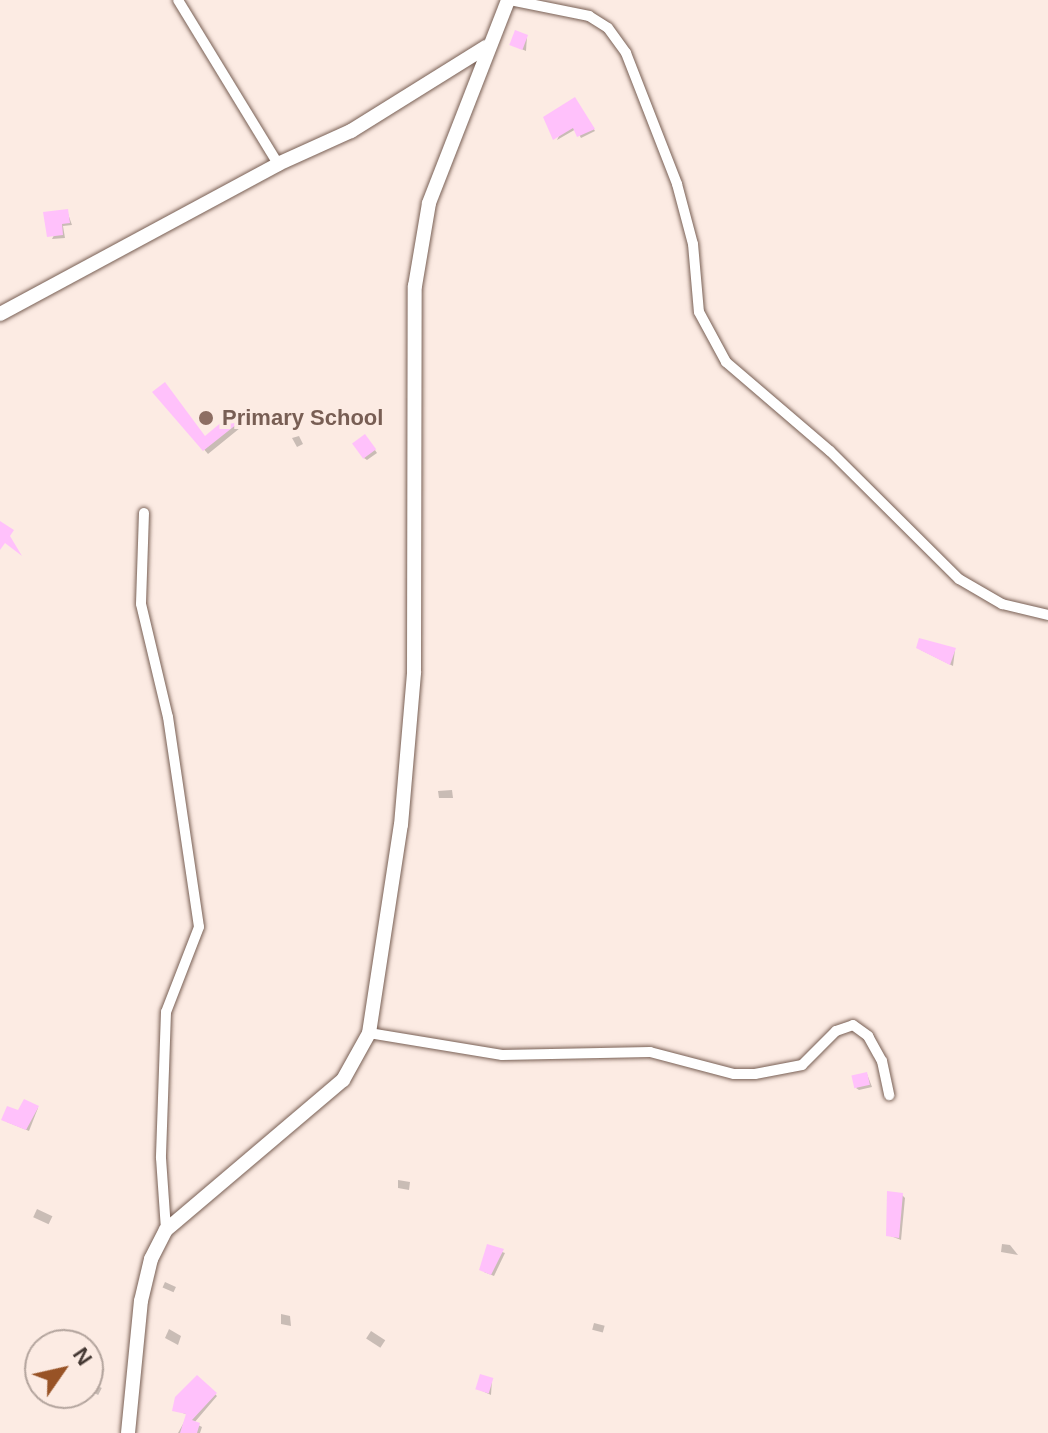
<!DOCTYPE html>
<html>
<head>
<meta charset="utf-8">
<style>
	body { margin:0 }
	#map { position:relative; width:1048px; height:1433px; overflow:hidden; background:#fcebe3; font-family:Arial,sans-serif }
	div>[style] { position:absolute }
	[style*='--x'] { left:calc(var(--x)*1px); top:calc(var(--y)*1px); width:calc(var(--w)*1px); rotate:calc(var(--a)*1deg) }
	.shadow>* { inset:0; background:#0003; transform-origin:0 0 }
	.building>* { inset:0; background:#ffc1fb; transform-origin:0 0 }
	.roads { filter:drop-shadow(0 0 2px #785f54) drop-shadow(0 0 2px #785f54) }
	.minor>* { height:10px; margin:-5px; padding:0 5px; transform-origin:5px; border-radius:5px; background:#fff }
	.secondary>* { height:14px; margin:-7px; padding:0 7px; transform-origin:7px; border-radius:7px; background:#fff }
	.dots>* { width:22px; height:22px; translate:-50% -50%; box-sizing:border-box; border:4px solid #fcebe3; border-radius:50% }
	span { translate:-50% -50%; white-space:nowrap; text-align:center; line-height:1.15; -webkit-text-stroke:8px #fcebe3; paint-order:stroke }
	.education-label { font-size:22px; color:#785e54; font-weight:700 }
	.left { translate:0 -50%; text-align:left }
	.north { position:absolute; left:24px; top:1329px; width:80px; height:80px; box-sizing:border-box; background:#fcebe3; border:2px solid #b3a49d; border-radius:50%; rotate:56deg; font-size:22px; font-weight:700; line-height:32px; text-align:center; color:#453934 }
	.north::after { content:''; display:block; margin:auto; width:28px; height:36px; background:#985326; clip-path:polygon(50% 0,100% 100%,50% 72%,0 100%) }
</style>
</head>
<body>
<div id="map">
	<div class="shadow">
		<div style="clip-path:polygon(527px 36px,526px 51px,512px 45px)"></div>
		<div style="clip-path:polygon(576px 102px,595px 131px,581px 138px,576px 129px,557px 140px)"></div>
		<div style="clip-path:polygon(67px 211px,72px 225px,63px 226px,65px 238px,52px 239px)"></div>
		<div style="clip-path:polygon(155px 392px,205px 438px,230px 418px,240px 428px,208px 454px)"></div>
		<div style="clip-path:polygon(299px 436px,303px 444px,297px 447px,292px 438px)"></div>
		<div style="clip-path:polygon(368px 440px,377px 453px,367px 460px,364px 458px)"></div>
		<div style="clip-path:polygon(921px 640px,955px 650px,953px 666px,921px 650px)"></div>
		<div style="clip-path:polygon(452px 790px,453px 798px,439px 798px,438px 791px)"></div>
		<div style="clip-path:polygon(867px 1074px,872px 1087px,859px 1090px,856px 1088px)"></div>
		<div style="clip-path:polygon(38px 1108px,29px 1131px,7px 1122px,20px 1113px)"></div>
		<div style="clip-path:polygon(398px 1180px,410px 1182px,409px 1190px,398px 1188px)"></div>
		<div style="clip-path:polygon(902px 1195px,905px 1198px,901px 1240px,888px 1235px)"></div>
		<div style="left:37px;top:1209px;width:17px;height:9px;rotate:25deg"></div>
		<div style="clip-path:polygon(1002px 1244px,1010px 1245px,1018px 1255px,1001px 1252px)"></div>
		<div style="clip-path:polygon(488px 1247px,505px 1253px,494px 1276px,484px 1272px)"></div>
		<div style="left:165px;top:1282px;width:12px;height:6px;rotate:24deg"></div>
		<div style="clip-path:polygon(281px 1314px,290px 1316px,291px 1326px,281px 1324px)"></div>
		<div style="left:594px;top:1323px;width:11px;height:7px;rotate:15deg"></div>
		<div style="clip-path:polygon(169px 1329px,181px 1336px,178px 1345px,165px 1338px)"></div>
		<div style="left:371px;top:1331px;width:17px;height:9px;rotate:33deg"></div>
		<div style="clip-path:polygon(198px 1378px,217px 1396px,194px 1423px,202px 1427px,200px 1433px,178px 1433px,188px 1415px,175px 1410px)"></div>
		<div style="clip-path:polygon(492px 1379px,491px 1395px,478px 1389px)"></div>
		<div style="left:92px;top:1383px;width:11px;height:8px;rotate:27deg"></div>
	</div>
	<div class="building">
		<div style="left:515px;top:30px;width:14px;height:16px;rotate:21deg"></div>
		<div style="clip-path:polygon(575px 97px,595px 129px,577px 137px,573px 128px,553px 140px,543px 117px)"></div>
		<div style="clip-path:polygon(68px 209px,70px 223px,62px 224px,63px 235px,47px 237px,43px 212px)"></div>
		<div style="clip-path:polygon(165px 382px,205px 436px,230px 415px,237px 424px,203px 451px,152px 392px)"></div>
		<div style="left:365px;top:434px;width:19px;height:16px;rotate:54deg"></div>
		<div style="clip-path:polygon(0 521px,14px 530px,10px 536px,22px 556px,5px 543px,0 550px)"></div>
		<div style="clip-path:polygon(919px 638px,956px 648px,950px 665px,916px 648px)"></div>
		<div style="left:867px;top:1072px;width:13px;height:16px;rotate:77deg"></div>
		<div style="clip-path:polygon(24px 1099px,39px 1106px,26px 1130px,1px 1120px,7px 1106px,18px 1110px)"></div>
		<div style="clip-path:polygon(887px 1191px,903px 1193px,899px 1238px,886px 1236px)"></div>
		<div style="clip-path:polygon(487px 1244px,504px 1249px,491px 1275px,479px 1270px)"></div>
		<div style="left:480px;top:1374px;width:14px;height:16px;rotate:17deg"></div>
		<div style="clip-path:polygon(197px 1375px,217px 1393px,192px 1420px,200px 1423px,197px 1433px,180px 1433px,186px 1414px,172px 1411px,175px 1397px)"></div>
	</div>
	<div class="roads">
		<div class="minor">
			<div style="--x:178;--y:0;--w:192;--a:58.6"></div>
			<div style="--x:510;--y:0;--w:81;--a:11.4"></div>
			<div style="--x:589;--y:16;--w:22;--a:32"></div>
			<div style="--x:608;--y:28;--w:31;--a:54"></div>
			<div style="--x:626;--y:53;--w:141;--a:68.7"></div>
			<div style="--x:677;--y:184;--w:62;--a:75.1"></div>
			<div style="--x:693;--y:244;--w:68;--a:85"></div>
			<div style="--x:699;--y:312;--w:57;--a:61.6"></div>
			<div style="--x:726;--y:362;--w:137;--a:40.6"></div>
			<div style="--x:830;--y:451;--w:182;--a:44.8"></div>
			<div style="--x:959;--y:579;--w:50;--a:30.2"></div>
			<div style="--x:1002;--y:604;--w:47;--a:13.4"></div>
			<div style="--x:144;--y:513;--w:91;--a:91.9"></div>
			<div style="--x:141;--y:604;--w:116;--a:76.6"></div>
			<div style="--x:168;--y:717;--w:212;--a:81.6"></div>
			<div style="--x:199;--y:927;--w:91;--a:111.2"></div>
			<div style="--x:166;--y:1012;--w:146;--a:92"></div>
			<div style="--x:161;--y:1158;--w:72;--a:86"></div>
			<div style="--x:369;--y:1033;--w:135;--a:9.4"></div>
			<div style="--x:502;--y:1055;--w:148;--a:-1.2"></div>
			<div style="--x:650;--y:1052;--w:87;--a:14.7"></div>
			<div style="--x:734;--y:1074;--w:21;--a:0"></div>
			<div style="--x:755;--y:1074;--w:48;--a:-10.8"></div>
			<div style="--x:802;--y:1065;--w:48;--a:-45"></div>
			<div style="--x:836;--y:1031;--w:18;--a:-19"></div>
			<div style="--x:853;--y:1025;--w:19;--a:36"></div>
			<div style="--x:868;--y:1036;--w:29;--a:61"></div>
			<div style="--x:882;--y:1061;--w:35;--a:78"></div>
		</div>
		<div class="secondary">
			<div style="--x:0;--y:314;--w:316;--a:-28.3"></div>
			<div style="--x:278;--y:164;--w:80;--a:-24.3"></div>
			<div style="--x:351;--y:131;--w:159;--a:-31.9"></div>
			<div style="--x:128;--y:1433;--w:133;--a:-84.4"></div>
			<div style="--x:141;--y:1301;--w:43;--a:-76.6"></div>
			<div style="--x:151;--y:1259;--w:33;--a:-63"></div>
			<div style="--x:166;--y:1230;--w:232;--a:-40.3"></div>
			<div style="--x:343;--y:1080;--w:54;--a:-61"></div>
			<div style="--x:369;--y:1033;--w:210;--a:-81.3"></div>
			<div style="--x:401;--y:825;--w:154;--a:-85.1"></div>
			<div style="--x:414;--y:672;--w:386;--a:-89.9"></div>
			<div style="--x:415;--y:286;--w:84;--a:-80.4"></div>
			<div style="--x:429;--y:203;--w:218;--a:-68.7"></div>
		</div>
	</div>
	<div class="dots">
		<div style="left:206px;top:418px;background:#8d6e63"></div>
	</div>
	<div class="education-label">
		<span class="left" style="left:222px;top:418px">Primary School</span>
	</div>
	<div class="north">N</div>
</div>
</body>
</html>
